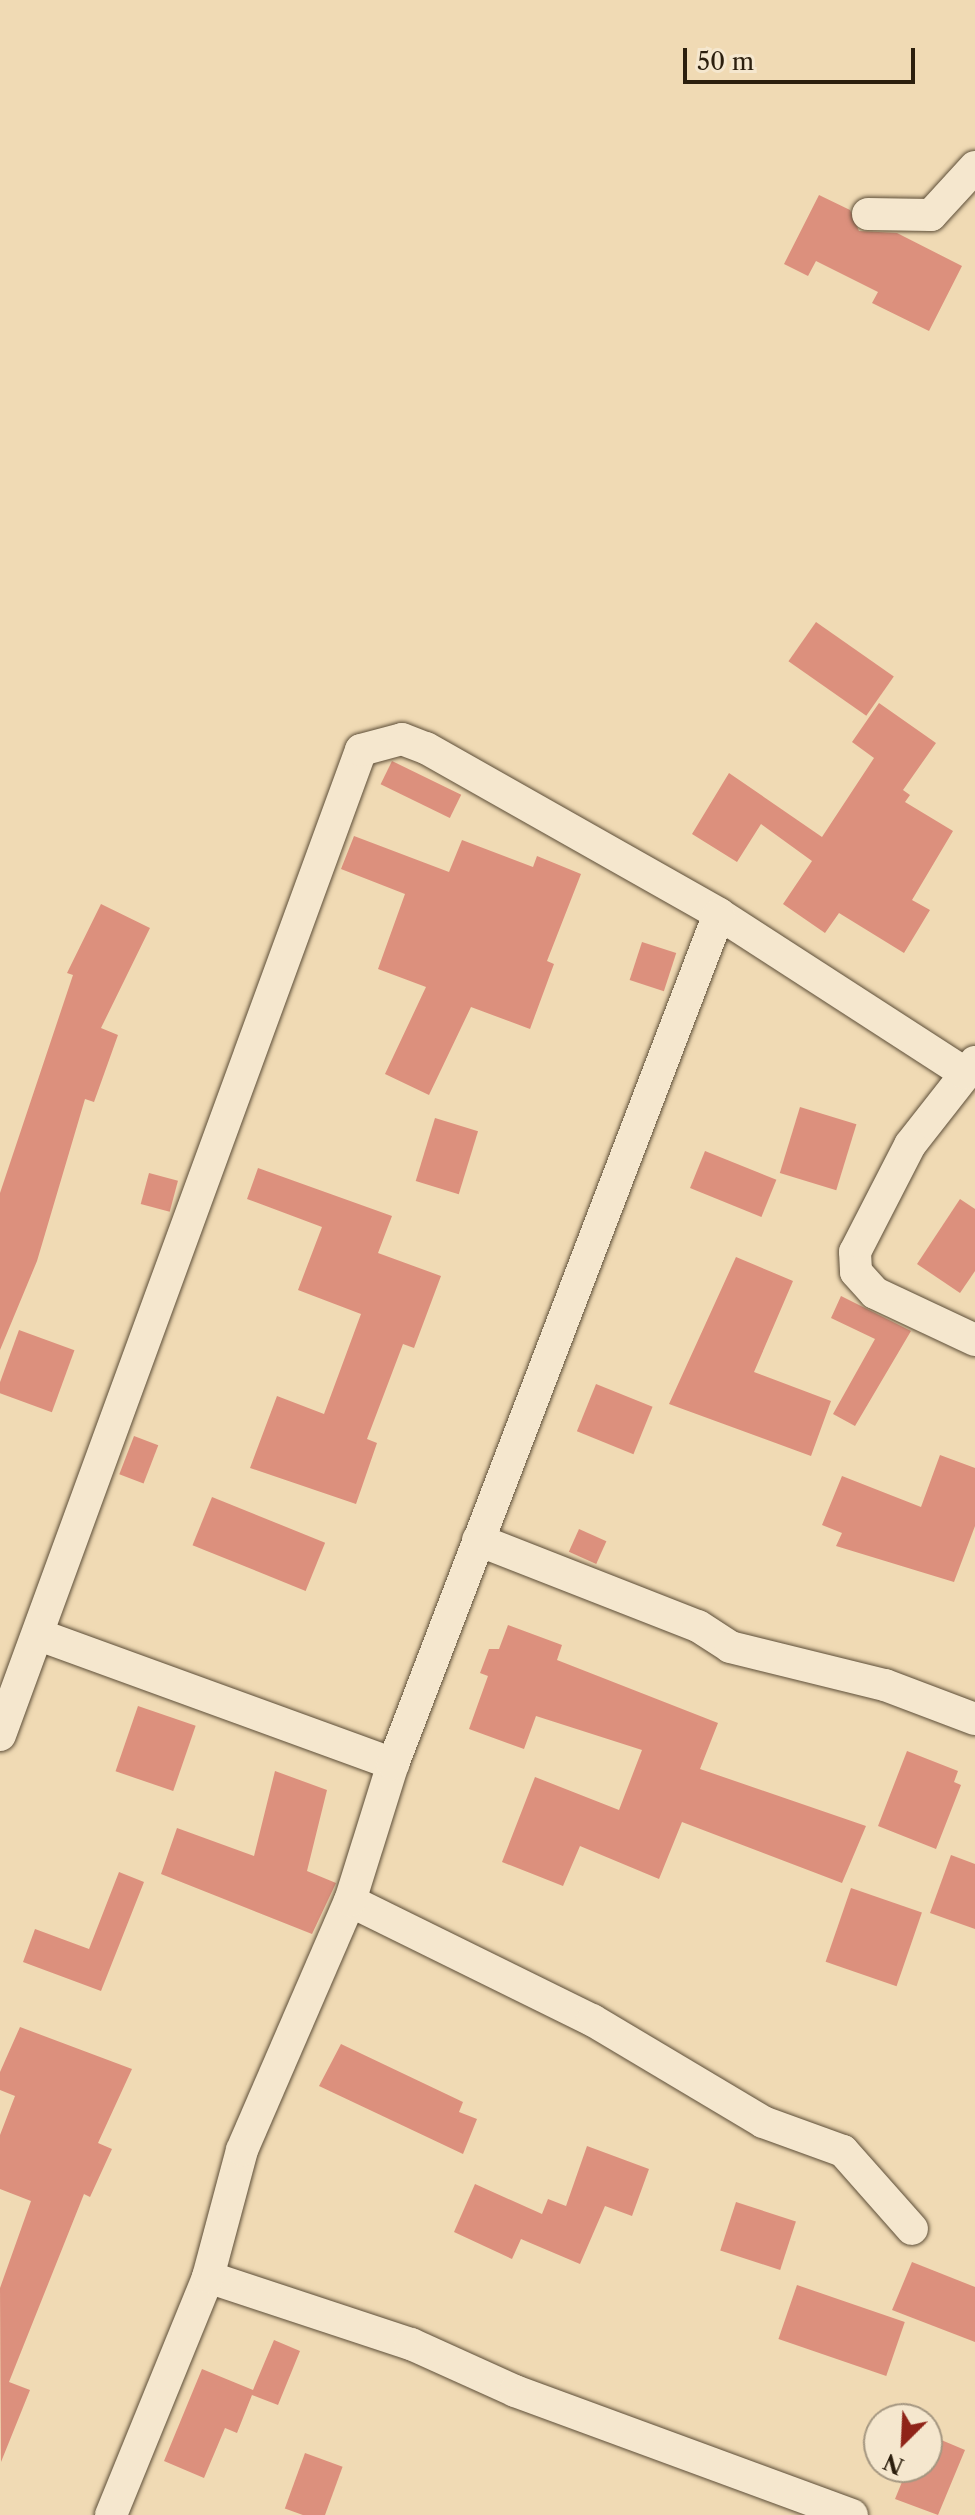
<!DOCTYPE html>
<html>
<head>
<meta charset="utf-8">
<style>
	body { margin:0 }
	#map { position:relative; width:975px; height:2515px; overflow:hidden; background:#f0dab4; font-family:"Libre Caslon Text",serif }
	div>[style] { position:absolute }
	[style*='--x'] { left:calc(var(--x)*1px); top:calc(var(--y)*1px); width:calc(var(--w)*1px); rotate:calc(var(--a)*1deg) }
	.building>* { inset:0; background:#dc907d; transform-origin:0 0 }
	.roads { filter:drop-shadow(0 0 2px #5d4e38) drop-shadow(0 0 2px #5d4e38) }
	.street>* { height:32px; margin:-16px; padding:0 16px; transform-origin:16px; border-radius:16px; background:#f5e7ce }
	span { translate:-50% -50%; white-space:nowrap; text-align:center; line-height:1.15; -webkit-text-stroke:7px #f5e7ce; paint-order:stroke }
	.north { position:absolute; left:863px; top:2403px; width:80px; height:80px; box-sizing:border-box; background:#f5e7ce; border:2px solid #a59781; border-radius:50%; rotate:204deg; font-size:22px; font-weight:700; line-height:32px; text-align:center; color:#2c1f0e }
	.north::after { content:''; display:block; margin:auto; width:28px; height:36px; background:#8f2418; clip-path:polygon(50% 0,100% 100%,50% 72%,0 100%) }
	.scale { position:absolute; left:683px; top:48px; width:232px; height:36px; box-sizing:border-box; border:4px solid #2c1f0e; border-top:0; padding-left:10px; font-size:24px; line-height:28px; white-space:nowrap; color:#2c1f0e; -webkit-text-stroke:6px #f5e7ce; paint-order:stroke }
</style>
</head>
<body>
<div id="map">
	<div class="building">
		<div style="clip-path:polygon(819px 195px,850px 210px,859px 231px,897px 233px,962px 266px,929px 331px,872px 303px,878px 292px,816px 261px,808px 276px,784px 264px)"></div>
		<div style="left:816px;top:622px;width:95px;height:48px;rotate:35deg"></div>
		<div style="clip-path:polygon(879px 703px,936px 743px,903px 790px,910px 795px,905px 802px,953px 831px,912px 900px,930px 910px,904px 953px,839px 913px,825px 933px,783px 904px,812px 861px,761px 824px,737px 862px,692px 834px,729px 773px,822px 837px,874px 758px,852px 742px)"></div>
		<div style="left:392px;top:761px;width:77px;height:26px;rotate:26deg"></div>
		<div style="clip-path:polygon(354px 836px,449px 872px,462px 840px,533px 867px,537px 856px,581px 874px,547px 961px,554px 964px,530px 1029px,471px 1007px,429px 1095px,385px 1074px,426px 987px,378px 969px,405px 894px,341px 869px)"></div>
		<div style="clip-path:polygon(101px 904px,150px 928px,101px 1028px,118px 1035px,94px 1102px,85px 1099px,37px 1261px,0 1350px,0 1193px,73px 975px,67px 973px)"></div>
		<div style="left:642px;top:942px;width:36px;height:40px;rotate:18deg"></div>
		<div style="left:800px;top:1107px;width:59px;height:69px;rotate:17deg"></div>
		<div style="left:435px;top:1118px;width:45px;height:66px;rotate:17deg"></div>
		<div style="left:705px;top:1151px;width:77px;height:40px;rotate:22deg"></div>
		<div style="clip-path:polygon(258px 1168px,392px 1216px,378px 1253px,441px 1276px,414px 1348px,403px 1344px,367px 1439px,377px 1443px,356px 1504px,250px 1468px,277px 1396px,324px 1414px,361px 1314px,298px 1290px,322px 1227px,247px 1199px)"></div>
		<div style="left:149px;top:1173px;width:30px;height:32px;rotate:15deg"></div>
		<div style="clip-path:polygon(960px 1199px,975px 1209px,975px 1271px,960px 1293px,917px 1264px)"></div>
		<div style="clip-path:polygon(736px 1257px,793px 1281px,754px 1372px,831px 1401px,811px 1456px,669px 1404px)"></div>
		<div style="clip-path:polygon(841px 1296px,911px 1331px,855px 1426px,833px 1414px,875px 1339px,831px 1318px)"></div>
		<div style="left:19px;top:1330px;width:59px;height:66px;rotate:20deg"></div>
		<div style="left:596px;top:1384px;width:61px;height:51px;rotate:22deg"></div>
		<div style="left:134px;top:1436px;width:26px;height:41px;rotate:21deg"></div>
		<div style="clip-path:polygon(940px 1455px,975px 1468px,975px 1526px,954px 1582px,836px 1546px,842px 1533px,822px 1525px,842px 1476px,921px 1507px)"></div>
		<div style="left:212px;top:1497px;width:122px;height:52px;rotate:22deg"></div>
		<div style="left:579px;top:1529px;width:30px;height:25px;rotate:24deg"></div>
		<div style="clip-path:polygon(508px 1625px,562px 1645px,557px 1660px,718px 1723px,700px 1769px,866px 1826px,842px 1883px,682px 1822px,659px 1879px,580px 1846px,563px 1886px,502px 1862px,535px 1777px,619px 1810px,642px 1750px,536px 1716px,524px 1749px,469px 1729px,488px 1676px,480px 1673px,489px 1649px,499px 1649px)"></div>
		<div style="left:138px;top:1706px;width:61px;height:69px;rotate:19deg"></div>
		<div style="clip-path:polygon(907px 1751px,958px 1771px,954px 1782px,961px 1785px,936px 1849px,878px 1826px)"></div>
		<div style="clip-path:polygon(275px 1771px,327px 1790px,307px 1871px,336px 1883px,312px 1934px,161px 1874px,177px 1828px,254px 1856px)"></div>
		<div style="clip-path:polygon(951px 1855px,975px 1864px,975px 1929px,930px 1913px)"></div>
		<div style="clip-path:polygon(119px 1872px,144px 1882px,101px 1991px,23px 1962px,35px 1929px,89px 1949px)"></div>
		<div style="left:851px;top:1888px;width:75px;height:78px;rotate:19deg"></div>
		<div style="clip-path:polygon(20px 2027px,132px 2069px,98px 2143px,112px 2149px,90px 2197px,84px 2194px,9px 2382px,30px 2390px,1px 2462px,0 2288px,31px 2201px,0 2189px,0 2135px,15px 2096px,0 2090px,0 2072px)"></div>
		<div style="clip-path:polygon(341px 2044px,463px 2102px,459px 2112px,477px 2119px,463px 2154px,319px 2086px)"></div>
		<div style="clip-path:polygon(587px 2146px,649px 2169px,632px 2216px,605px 2206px,580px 2264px,521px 2239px,512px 2259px,454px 2232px,475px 2184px,542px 2214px,548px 2199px,566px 2206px)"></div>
		<div style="left:736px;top:2202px;width:63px;height:51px;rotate:18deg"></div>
		<div style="clip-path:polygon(912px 2262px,975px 2287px,975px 2342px,892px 2310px)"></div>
		<div style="left:797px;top:2285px;width:114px;height:57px;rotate:19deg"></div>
		<div style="clip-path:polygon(274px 2340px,300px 2351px,278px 2405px,252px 2395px,237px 2433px,225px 2428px,204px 2478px,164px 2461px,202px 2369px,253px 2390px)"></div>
		<div style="clip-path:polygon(927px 2434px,965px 2450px,938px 2515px,895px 2499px,908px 2467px,927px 2467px)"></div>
		<div style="left:305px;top:2453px;width:40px;height:59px;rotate:20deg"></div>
	</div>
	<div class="roads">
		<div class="street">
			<div style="--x:868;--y:214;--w:63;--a:0.9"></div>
			<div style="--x:931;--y:215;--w:65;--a:-47.5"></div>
			<div style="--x:975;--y:1062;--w:105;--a:128.1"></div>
			<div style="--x:910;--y:1145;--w:120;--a:117.2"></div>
			<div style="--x:855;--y:1252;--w:20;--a:87"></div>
			<div style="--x:856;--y:1272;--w:28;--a:48"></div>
			<div style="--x:875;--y:1293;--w:110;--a:25.2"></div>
			<div style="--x:478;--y:1540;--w:236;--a:21.4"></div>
			<div style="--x:698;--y:1626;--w:38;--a:33"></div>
			<div style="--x:730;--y:1647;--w:160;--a:13.8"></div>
			<div style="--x:885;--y:1685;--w:96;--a:20.7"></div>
			<div style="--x:42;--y:1636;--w:374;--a:20"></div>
			<div style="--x:0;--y:1735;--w:1049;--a:-69.87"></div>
			<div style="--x:361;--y:750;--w:42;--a:-15"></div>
			<div style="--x:402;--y:739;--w:26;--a:21"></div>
			<div style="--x:426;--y:748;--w:337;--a:29.5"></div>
			<div style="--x:719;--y:914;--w:294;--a:32.9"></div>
			<div style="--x:350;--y:1901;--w:270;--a:26.2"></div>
			<div style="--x:592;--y:2020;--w:199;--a:30.8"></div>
			<div style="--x:763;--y:2122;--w:85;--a:19.9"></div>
			<div style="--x:843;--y:2151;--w:104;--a:48.5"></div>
			<div style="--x:208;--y:2277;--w:214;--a:18.3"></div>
			<div style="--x:411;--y:2344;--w:114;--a:24.3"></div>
			<div style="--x:515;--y:2391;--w:359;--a:20.2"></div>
			<div style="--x:111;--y:2515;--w:257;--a:-67.8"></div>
			<div style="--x:208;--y:2277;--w:131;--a:-75"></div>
			<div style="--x:242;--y:2150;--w:271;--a:-66.6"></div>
			<div style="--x:350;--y:1901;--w:144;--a:-72.6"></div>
			<div style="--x:393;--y:1764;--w:910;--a:-69.02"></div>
		</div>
	</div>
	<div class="north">N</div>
	<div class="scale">50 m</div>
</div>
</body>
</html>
